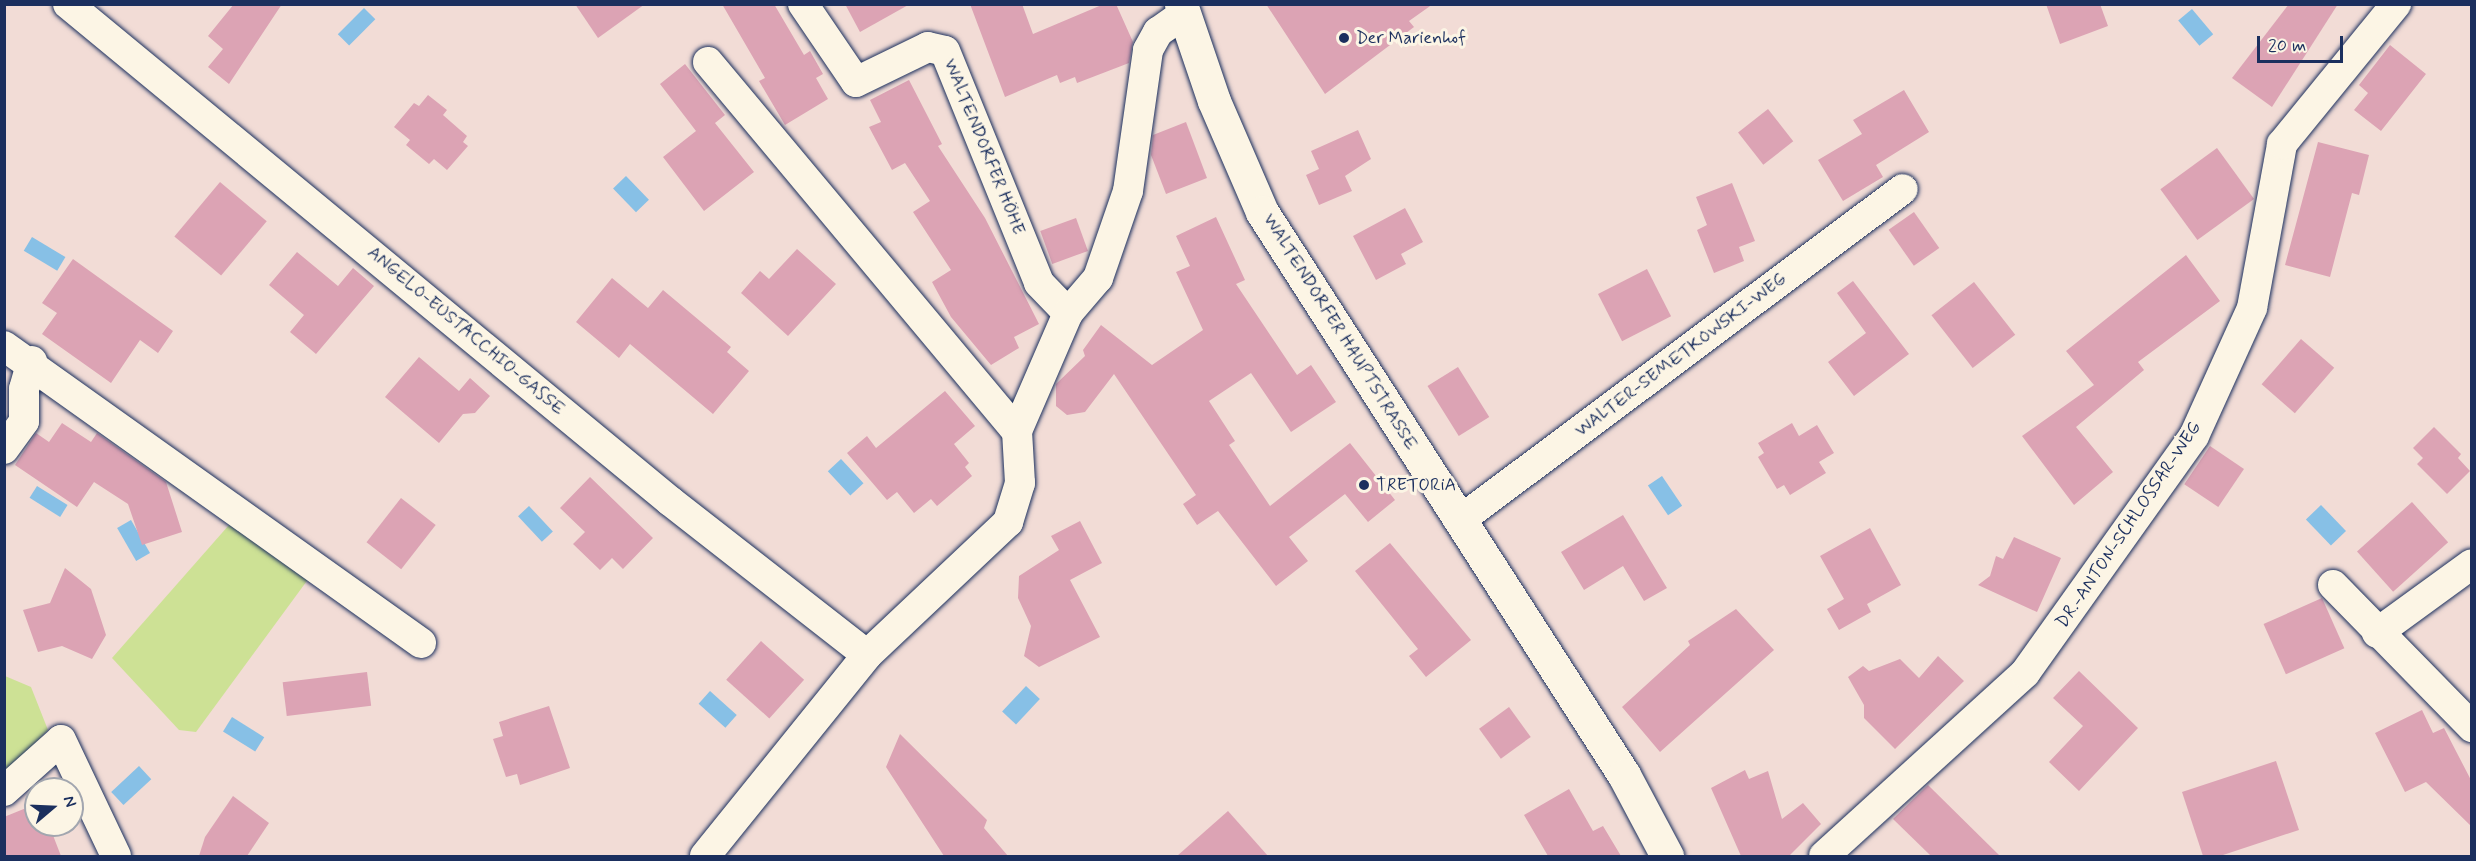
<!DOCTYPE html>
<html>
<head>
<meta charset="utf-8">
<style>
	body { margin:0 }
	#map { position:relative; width:2476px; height:861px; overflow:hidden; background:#f2dcd6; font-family:Mynerve,sans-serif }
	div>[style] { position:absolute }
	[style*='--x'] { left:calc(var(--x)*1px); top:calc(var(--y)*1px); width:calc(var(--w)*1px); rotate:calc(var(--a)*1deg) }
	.green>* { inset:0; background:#cde195 }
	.water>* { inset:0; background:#87c0e6; transform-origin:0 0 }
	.building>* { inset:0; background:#dca3b4; transform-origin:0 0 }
	.roads { filter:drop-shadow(0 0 2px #1b2f5e) drop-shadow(0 0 2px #1b2f5e) }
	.minor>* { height:30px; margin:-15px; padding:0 15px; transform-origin:15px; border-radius:15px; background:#fcf5e5 }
	.secondary>* { height:33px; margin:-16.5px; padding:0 16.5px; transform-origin:16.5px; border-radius:16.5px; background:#fcf5e5 }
	.dots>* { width:16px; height:16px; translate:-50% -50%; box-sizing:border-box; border:3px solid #fcf5e5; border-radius:50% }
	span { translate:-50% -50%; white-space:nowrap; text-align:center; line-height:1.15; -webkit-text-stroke:6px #fcf5e5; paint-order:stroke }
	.poi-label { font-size:18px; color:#1b2f5e }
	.left { translate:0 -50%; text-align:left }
	.street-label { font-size:18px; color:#1b2f5e }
	.frame { position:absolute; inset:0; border:6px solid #1b2f5e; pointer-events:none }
	.north { position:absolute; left:24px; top:777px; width:60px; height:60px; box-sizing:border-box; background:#fcf5e5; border:2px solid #a2a6af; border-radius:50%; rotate:71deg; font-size:16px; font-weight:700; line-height:24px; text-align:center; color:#1b2f5e }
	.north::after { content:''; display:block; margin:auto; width:21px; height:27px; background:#1b2f5e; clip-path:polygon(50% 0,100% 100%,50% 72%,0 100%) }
	.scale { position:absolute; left:2257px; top:36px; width:86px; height:27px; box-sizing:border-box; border:3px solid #1b2f5e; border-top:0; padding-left:8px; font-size:18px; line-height:21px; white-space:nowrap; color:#1b2f5e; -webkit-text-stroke:4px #fcf5e5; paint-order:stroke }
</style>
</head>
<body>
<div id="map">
	<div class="green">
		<div style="clip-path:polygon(236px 517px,312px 574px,196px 732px,179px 730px,112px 658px)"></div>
		<div style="clip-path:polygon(5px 676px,31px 687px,48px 730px,5px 774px)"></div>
	</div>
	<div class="water">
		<div style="left:364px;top:8px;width:16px;height:37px;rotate:45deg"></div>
		<div style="left:2192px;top:9px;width:33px;height:18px;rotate:50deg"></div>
		<div style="left:626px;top:176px;width:33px;height:18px;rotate:46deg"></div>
		<div style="left:32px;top:237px;width:39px;height:16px;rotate:31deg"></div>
		<div style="left:841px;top:459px;width:33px;height:18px;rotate:47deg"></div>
		<div style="left:1662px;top:476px;width:36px;height:17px;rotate:56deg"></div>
		<div style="left:37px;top:486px;width:36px;height:14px;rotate:32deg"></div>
		<div style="left:2321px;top:505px;width:36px;height:21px;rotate:46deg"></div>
		<div style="left:529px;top:506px;width:35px;height:15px;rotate:47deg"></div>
		<div style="left:131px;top:520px;width:38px;height:16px;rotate:60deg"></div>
		<div style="left:1026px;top:686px;width:19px;height:35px;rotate:43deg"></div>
		<div style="left:710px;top:691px;width:36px;height:17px;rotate:42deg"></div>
		<div style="left:232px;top:717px;width:38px;height:17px;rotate:32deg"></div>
		<div style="left:139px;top:766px;width:18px;height:38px;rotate:47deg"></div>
	</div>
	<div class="building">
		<div style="clip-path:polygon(234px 4px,282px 4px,229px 84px,208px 67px,223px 49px,208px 36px)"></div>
		<div style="clip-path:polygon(575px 4px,645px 4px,598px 38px)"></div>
		<div style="clip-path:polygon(722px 4px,774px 4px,804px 55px,810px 51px,823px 74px,816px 78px,828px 99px,785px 125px,759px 81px,765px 78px)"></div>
		<div style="clip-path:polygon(845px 4px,910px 4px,860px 32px)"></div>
		<div style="clip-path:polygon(970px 4px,1022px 4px,1033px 34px,1104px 4px,1116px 4px,1133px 42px,1129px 63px,1077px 83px,1075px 77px,1060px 83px,1057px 75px,1005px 97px)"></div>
		<div style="clip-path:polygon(1266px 4px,1433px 4px,1409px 21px,1414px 27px,1325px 94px)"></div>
		<div style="clip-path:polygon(2046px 4px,2100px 4px,2108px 26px,2060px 44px)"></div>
		<div style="clip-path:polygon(2289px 4px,2338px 4px,2272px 107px,2232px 78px)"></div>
		<div style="clip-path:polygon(2390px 45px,2426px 74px,2381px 131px,2354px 110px,2368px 93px,2359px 85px)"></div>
		<div style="clip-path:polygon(685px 64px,725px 115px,715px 123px,754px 172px,704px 211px,663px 157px,696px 131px,660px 84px)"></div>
		<div style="clip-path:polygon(909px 80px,942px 144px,938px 146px,985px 218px,1039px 324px,1014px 337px,1019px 348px,991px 365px,951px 317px,932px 282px,951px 270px,913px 212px,930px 201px,905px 163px,892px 170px,869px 127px,881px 122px,870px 100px)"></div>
		<div style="clip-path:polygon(1904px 90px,1929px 132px,1876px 165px,1883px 177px,1843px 201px,1818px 160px,1862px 134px,1853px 120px)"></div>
		<div style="clip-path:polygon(428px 95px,447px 110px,443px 115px,467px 136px,463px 142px,468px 146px,447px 170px,434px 159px,429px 164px,406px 145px,410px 140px,394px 127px,414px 103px,419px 106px)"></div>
		<div style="left:1768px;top:109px;width:41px;height:38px;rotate:52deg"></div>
		<div style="clip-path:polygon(1186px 122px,1207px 178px,1166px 194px,1151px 155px,1153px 135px)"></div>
		<div style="clip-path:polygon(1358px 130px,1371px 159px,1345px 176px,1352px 191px,1319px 205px,1306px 175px,1319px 169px,1311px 151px)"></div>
		<div style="clip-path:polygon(2318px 142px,2369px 155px,2359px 195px,2352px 193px,2330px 277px,2285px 265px)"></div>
		<div style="left:2217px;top:148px;width:63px;height:70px;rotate:54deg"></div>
		<div style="left:220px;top:182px;width:61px;height:71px;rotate:40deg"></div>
		<div style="clip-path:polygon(1732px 183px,1755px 241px,1739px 247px,1744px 261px,1714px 273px,1697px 230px,1707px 225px,1696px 197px)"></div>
		<div style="clip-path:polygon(1405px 208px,1423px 242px,1401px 254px,1406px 264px,1376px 280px,1353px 236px)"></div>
		<div style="left:1914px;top:212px;width:44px;height:31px;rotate:55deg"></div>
		<div style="clip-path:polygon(1216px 217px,1245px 280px,1236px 284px,1297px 375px,1311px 365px,1336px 402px,1291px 432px,1251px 373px,1209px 401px,1235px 441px,1229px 445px,1270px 506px,1350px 443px,1395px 500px,1368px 522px,1345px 494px,1289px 537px,1308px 561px,1276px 586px,1218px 511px,1197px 525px,1183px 504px,1196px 495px,1114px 374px,1085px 412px,1067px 415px,1056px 406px,1056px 384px,1085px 356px,1083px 350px,1101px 325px,1152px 365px,1203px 330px,1176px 272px,1190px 266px,1176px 236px)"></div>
		<div style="left:1076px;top:218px;width:35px;height:38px;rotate:70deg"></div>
		<div style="clip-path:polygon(797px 249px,836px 284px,788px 336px,741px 293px,760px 271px,769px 279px)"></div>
		<div style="clip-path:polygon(297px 252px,338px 286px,353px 268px,374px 286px,316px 354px,290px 332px,304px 315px,269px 285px)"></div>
		<div style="clip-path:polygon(2186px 255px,2220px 301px,2138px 362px,2144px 370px,2076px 427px,2113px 472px,2074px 505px,2022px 436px,2094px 385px,2066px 351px)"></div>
		<div style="clip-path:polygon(73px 259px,173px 331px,158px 353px,140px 340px,111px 383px,42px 334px,57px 313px,42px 303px)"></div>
		<div style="left:1647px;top:269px;width:53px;height:55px;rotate:63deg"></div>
		<div style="clip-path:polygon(612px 278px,648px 308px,663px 290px,731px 347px,727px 352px,749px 371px,713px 414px,630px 344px,619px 358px,576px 322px)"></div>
		<div style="clip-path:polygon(1853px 281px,1909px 354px,1854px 396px,1828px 362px,1866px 333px,1837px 293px)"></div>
		<div style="left:1974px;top:282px;width:67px;height:54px;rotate:52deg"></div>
		<div style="left:2301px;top:339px;width:44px;height:60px;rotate:41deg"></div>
		<div style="clip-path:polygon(419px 357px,459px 391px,470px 378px,490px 396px,475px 413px,463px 414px,439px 443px,385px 397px)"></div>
		<div style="left:1458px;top:367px;width:59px;height:36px;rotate:58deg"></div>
		<div style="clip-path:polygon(945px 391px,975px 426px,954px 444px,969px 463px,965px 467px,972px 476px,937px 506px,931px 499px,914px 513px,897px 492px,887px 500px,847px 453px,867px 436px,876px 448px)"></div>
		<div style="clip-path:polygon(62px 423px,91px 442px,97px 433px,166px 482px,182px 532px,142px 545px,128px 504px,94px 482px,77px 507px,15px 465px,36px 433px,49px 442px)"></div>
		<div style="clip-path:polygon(1792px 423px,1799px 436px,1817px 425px,1834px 453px,1819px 462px,1826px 473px,1790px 495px,1784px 485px,1777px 489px,1758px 457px,1764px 453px,1758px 443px)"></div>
		<div style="clip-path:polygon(2434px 427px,2461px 454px,2458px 458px,2470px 471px,2447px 494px,2417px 464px,2423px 458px,2413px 448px)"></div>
		<div style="left:2210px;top:446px;width:41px;height:46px;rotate:34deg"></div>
		<div style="clip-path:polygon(590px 477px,653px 538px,623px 569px,612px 558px,600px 570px,573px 544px,585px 532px,560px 508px)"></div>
		<div style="left:401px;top:498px;width:44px;height:56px;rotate:38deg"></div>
		<div style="left:2412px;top:502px;width:54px;height:74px;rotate:48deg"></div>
		<div style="clip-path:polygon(1623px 515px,1667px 588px,1644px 601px,1623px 566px,1584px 590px,1561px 552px)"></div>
		<div style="clip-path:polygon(1080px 521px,1102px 563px,1070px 580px,1100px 637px,1039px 667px,1024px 656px,1031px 626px,1018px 598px,1019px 576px,1059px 550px,1051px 536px)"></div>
		<div style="clip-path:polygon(1870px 528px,1901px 585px,1867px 604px,1871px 612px,1839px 630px,1827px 609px,1844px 599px,1820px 556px)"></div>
		<div style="clip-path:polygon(2014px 537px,2061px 558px,2037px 612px,1978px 585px,1990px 576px,1996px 556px,2003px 559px)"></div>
		<div style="clip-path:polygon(1390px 543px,1471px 640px,1426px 677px,1409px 656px,1418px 649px,1355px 571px)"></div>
		<div style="clip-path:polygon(65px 568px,91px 589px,106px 635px,92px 659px,62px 646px,38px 652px,23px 610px,50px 603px)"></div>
		<div style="left:2322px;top:598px;width:55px;height:64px;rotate:66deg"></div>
		<div style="clip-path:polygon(1736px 609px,1774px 650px,1660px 752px,1622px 707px,1690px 645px,1688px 641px)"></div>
		<div style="left:761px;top:641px;width:58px;height:52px;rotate:42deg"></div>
		<div style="clip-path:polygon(1938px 656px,1964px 681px,1895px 749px,1864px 718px,1864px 705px,1848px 677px,1863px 666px,1869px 671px,1900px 659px,1919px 678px)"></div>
		<div style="clip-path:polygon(2079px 671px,2138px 728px,2079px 791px,2049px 762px,2083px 726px,2053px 698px)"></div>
		<div style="left:367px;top:672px;width:34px;height:85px;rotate:83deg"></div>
		<div style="clip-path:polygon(549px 706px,570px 768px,520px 785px,517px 774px,506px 777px,493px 739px,503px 736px,499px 722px)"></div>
		<div style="left:1509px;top:707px;width:37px;height:37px;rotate:54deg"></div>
		<div style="clip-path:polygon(2422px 710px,2433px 733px,2444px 728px,2472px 782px,2472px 827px,2426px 782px,2405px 792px,2375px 733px)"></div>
		<div style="clip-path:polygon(900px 734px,987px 820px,984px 828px,1008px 856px,944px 856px,886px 767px)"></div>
		<div style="clip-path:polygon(2276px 761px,2299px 830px,2220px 856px,2203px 856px,2182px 792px)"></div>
		<div style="clip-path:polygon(1745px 770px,1749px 779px,1768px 771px,1782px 819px,1803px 803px,1821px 824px,1789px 856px,1741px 856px,1711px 788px)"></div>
		<div style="clip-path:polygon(1928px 785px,2000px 856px,1931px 856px,1893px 819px)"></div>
		<div style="clip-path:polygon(1569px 789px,1593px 831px,1603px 826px,1621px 856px,1548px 856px,1524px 815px)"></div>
		<div style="clip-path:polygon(233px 796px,269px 823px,247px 856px,199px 856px,205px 837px)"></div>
		<div style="clip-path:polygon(36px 804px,36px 825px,49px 825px,61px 856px,4px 856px,4px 817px)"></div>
		<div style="clip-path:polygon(1228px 811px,1268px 856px,1177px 856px)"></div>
	</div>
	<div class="roads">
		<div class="minor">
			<div style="--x:68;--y:4;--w:781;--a:39.54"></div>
			<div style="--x:670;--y:501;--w:250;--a:38"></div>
			<div style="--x:803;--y:4;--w:94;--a:55.8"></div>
			<div style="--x:856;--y:82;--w:80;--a:-25.9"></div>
			<div style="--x:928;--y:47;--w:17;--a:13"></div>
			<div style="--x:945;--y:51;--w:250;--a:67.9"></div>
			<div style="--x:1039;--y:283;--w:42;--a:46"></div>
			<div style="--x:708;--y:62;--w:481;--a:50.1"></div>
			<div style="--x:4;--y:346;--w:512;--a:35.46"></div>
			<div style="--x:4;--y:449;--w:34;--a:-54"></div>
			<div style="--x:24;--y:421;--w:32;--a:-90"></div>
			<div style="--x:24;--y:389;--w:29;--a:-74"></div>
			<div style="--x:1459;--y:521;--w:554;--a:-36.79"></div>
			<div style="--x:2333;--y:585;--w:199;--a:45.6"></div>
			<div style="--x:2377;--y:633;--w:117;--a:-36"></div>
			<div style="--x:4;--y:791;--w:76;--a:-41.8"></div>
			<div style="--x:61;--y:740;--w:128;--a:64.6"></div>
			<div style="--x:705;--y:856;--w:258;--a:-51.1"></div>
			<div style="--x:867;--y:655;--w:194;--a:-43.3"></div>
			<div style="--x:1008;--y:522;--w:41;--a:-72.9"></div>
			<div style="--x:1020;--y:483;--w:52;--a:-93.3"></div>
			<div style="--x:1017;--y:431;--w:129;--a:-66.6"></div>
			<div style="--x:1068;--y:313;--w:46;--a:-49.4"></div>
			<div style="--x:1098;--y:278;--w:92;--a:-71"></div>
			<div style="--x:1128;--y:191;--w:142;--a:-81.9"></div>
			<div style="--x:1148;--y:50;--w:21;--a:-61"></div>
			<div style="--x:1158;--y:32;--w:32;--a:-35"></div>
			<div style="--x:1824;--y:856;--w:272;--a:-42.3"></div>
			<div style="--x:2025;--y:673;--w:291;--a:-54.5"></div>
			<div style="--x:2194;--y:436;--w:141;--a:-65.6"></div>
			<div style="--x:2252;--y:308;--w:167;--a:-79.6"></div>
			<div style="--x:2282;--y:144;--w:181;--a:-50.8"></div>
		</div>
		<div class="secondary">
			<div style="--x:1181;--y:4;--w:102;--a:71.2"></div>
			<div style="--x:1214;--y:101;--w:121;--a:66.6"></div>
			<div style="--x:1262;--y:212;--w:669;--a:57.26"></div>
			<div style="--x:1624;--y:775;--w:92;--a:62"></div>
		</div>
	</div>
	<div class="dots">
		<div style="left:1344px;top:38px;background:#1b2f5e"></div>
		<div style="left:1364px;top:485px;background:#1b2f5e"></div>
	</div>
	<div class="poi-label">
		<span class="left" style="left:1356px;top:38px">Der Marienhof</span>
		<span class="left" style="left:1376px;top:485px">TRETORiA</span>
	</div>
	<div class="street-label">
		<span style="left:984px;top:147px;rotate:68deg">WALTENDORFER HÖHE</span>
		<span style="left:466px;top:331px;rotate:40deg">ANGELO-EUSTACCHIO-GASSE</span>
		<span style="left:1340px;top:332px;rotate:58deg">WALTENDORFER HAUPTSTRASSE</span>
		<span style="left:1681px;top:355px;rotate:-37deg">WALTER-SEMETKOWSKI-WEG</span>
		<span style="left:2129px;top:525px;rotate:-56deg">DR.-ANTON-SCHLOSSAR-WEG</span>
	</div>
	<div class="frame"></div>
	<div class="north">N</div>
	<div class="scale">20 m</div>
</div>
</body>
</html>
